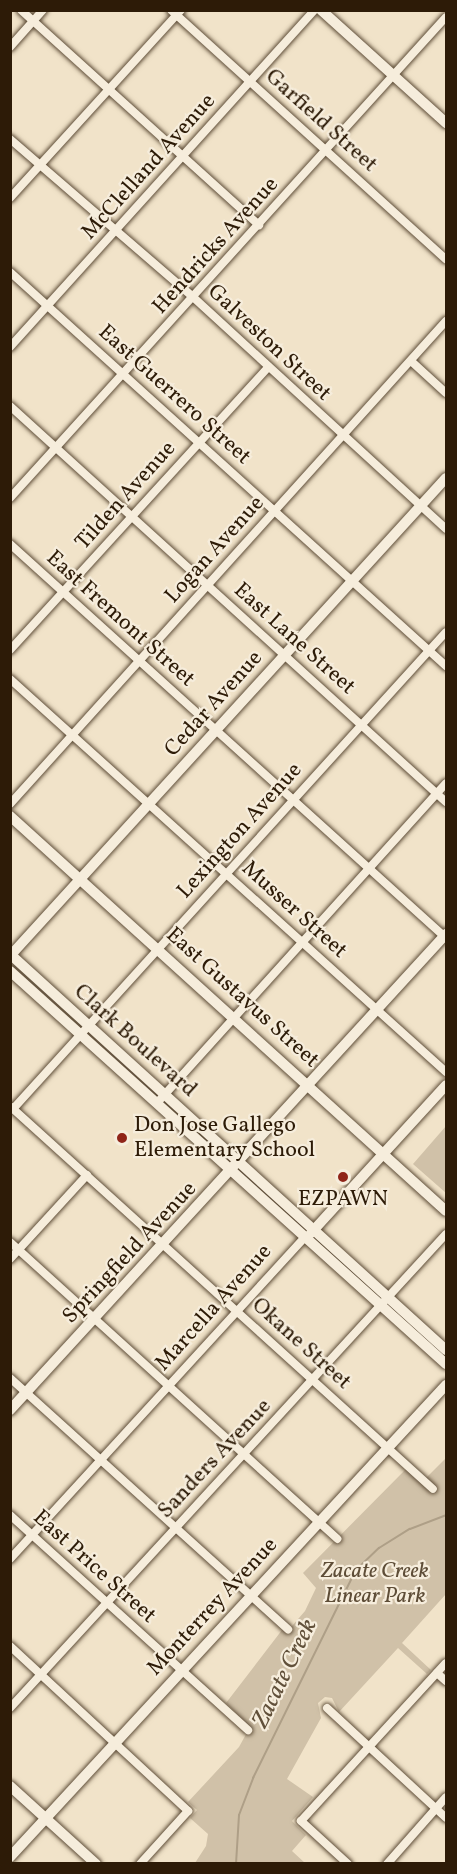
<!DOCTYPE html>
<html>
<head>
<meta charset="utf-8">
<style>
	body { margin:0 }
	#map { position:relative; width:457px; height:1874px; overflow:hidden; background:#f1e3c9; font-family:Vollkorn,serif }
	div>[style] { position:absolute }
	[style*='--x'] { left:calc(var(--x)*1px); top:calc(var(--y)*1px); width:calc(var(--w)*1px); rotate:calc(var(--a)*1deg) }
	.green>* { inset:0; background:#d0c1a8 }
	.stream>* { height:2px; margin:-1px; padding:0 1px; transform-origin:1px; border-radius:1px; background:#ae9f87 }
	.roads { filter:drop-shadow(0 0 2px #5e4d38) drop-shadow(0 0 2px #5e4d38) }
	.street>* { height:8px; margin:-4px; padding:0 4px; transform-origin:4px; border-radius:4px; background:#f6eddc }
	.secondary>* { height:10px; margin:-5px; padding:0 5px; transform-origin:5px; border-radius:5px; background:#f6eddc }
	.dots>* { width:16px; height:16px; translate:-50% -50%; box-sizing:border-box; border:3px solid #f6eddc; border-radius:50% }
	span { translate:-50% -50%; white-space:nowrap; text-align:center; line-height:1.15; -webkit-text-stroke:4.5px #f6eddc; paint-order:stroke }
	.street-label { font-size:22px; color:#2d1b07 }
	.poi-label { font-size:22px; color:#2d1b07 }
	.left { translate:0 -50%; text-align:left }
	.park-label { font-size:22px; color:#5e4d37; font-style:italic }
	.water-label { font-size:24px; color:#61503a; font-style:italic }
	.frame { position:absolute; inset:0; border:12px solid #2d1b07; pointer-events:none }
</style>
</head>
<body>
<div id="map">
	<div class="green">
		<div style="clip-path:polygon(446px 1126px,446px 1193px,413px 1164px)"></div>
		<div style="clip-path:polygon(446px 1458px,446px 1594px,402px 1643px,431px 1670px,427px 1674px,398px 1648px,339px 1712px,332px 1698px,325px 1697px,318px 1703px,321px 1718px,287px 1779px,313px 1797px,292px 1821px,306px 1835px,292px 1851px,305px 1863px,195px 1863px,206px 1846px,208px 1834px,190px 1818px,197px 1810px,188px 1802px,239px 1747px,250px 1727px,226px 1703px,282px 1630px,286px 1633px,305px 1611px,316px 1588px,303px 1573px,406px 1469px,431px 1492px,435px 1487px,426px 1478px)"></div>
	</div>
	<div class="stream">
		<div style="--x:236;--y:1864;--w:49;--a:-86.5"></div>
		<div style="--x:239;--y:1815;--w:40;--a:-69"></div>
		<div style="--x:253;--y:1778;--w:232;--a:-63.7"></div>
		<div style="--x:356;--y:1570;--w:32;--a:-44"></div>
		<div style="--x:379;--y:1548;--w:36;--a:-32"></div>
		<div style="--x:410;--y:1529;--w:39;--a:-21"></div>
	</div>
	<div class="roads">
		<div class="street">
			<div style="--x:21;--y:10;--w:321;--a:42.1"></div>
			<div style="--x:171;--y:10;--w:371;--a:42.2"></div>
			<div style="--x:10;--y:47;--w:50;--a:-48.3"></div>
			<div style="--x:10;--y:139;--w:242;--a:40.8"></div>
			<div style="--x:193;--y:297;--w:343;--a:42.5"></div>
			<div style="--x:10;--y:198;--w:254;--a:-47.7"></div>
			<div style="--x:10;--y:272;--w:588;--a:42.1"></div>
			<div style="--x:10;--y:347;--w:455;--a:-47.9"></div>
			<div style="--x:411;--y:361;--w:47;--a:42.4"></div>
			<div style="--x:10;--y:406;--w:589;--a:42.25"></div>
			<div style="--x:10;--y:498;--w:649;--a:-47.81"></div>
			<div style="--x:10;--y:544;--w:588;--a:42.1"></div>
			<div style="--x:10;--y:650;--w:383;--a:-47.6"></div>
			<div style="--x:10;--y:679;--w:587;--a:42.03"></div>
			<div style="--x:10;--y:804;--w:651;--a:-47.93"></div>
			<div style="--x:157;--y:1103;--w:431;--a:-47.9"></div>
			<div style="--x:11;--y:1107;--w:569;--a:42.15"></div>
			<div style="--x:13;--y:1109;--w:644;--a:-47.77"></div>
			<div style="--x:10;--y:1242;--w:442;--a:42.2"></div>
			<div style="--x:10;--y:1259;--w:114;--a:-47.5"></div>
			<div style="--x:10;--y:1378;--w:375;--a:42.1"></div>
			<div style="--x:10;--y:1515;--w:321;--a:42.1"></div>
			<div style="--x:10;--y:1559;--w:437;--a:-47.5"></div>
			<div style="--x:10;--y:1646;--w:243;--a:42.8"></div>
			<div style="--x:188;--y:1811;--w:72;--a:132.2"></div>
			<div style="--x:437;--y:1673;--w:12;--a:42"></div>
			<div style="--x:10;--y:1708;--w:644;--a:-47.39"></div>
			<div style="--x:327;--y:1708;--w:162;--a:42.7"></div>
			<div style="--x:348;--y:1864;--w:64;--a:-137.5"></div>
			<div style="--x:301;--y:1821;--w:214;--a:-47.5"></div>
			<div style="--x:387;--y:1864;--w:89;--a:-48.6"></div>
		</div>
		<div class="secondary">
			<div style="--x:321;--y:10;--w:169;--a:42.1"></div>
			<div style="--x:10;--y:816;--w:588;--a:42.18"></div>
			<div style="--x:10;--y:954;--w:589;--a:42.25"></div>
			<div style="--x:10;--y:956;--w:647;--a:-47.63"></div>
			<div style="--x:10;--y:971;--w:587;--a:42.03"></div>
			<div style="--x:311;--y:1233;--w:200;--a:-47.6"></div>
			<div style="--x:10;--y:1410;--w:646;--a:-47.51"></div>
			<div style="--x:10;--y:1786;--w:116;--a:42.2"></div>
			<div style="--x:10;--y:1857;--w:643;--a:-47.27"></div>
		</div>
	</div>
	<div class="dots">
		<div style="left:122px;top:1138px;background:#8f2418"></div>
		<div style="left:343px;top:1177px;background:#8f2418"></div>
	</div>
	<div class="street-label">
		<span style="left:321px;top:121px;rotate:42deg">Garfield Street</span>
		<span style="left:149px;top:167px;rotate:-48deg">McClelland Avenue</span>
		<span style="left:216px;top:246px;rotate:-48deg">Hendricks Avenue</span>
		<span style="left:269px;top:343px;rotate:43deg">Galveston Street</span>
		<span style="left:174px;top:395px;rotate:42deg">East Guerrero Street</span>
		<span style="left:126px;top:496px;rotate:-48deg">Tilden Avenue</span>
		<span style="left:215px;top:550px;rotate:-48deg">Logan Avenue</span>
		<span style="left:120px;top:619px;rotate:42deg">East Fremont Street</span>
		<span style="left:294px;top:639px;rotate:42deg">East Lane Street</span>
		<span style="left:214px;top:704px;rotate:-48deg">Cedar Avenue</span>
		<span style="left:240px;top:831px;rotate:-48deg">Lexington Avenue</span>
		<span style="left:294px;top:910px;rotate:42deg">Musser Street</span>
		<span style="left:242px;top:998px;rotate:42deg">East Gustavus Street</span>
		<span style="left:135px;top:1041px;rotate:42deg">Clark Boulevard</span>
		<span style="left:130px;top:1253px;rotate:-47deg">Springfield Avenue</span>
		<span style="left:214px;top:1308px;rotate:-48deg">Marcella Avenue</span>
		<span style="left:301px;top:1344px;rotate:42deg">Okane Street</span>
		<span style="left:215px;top:1459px;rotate:-47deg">Sanders Avenue</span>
		<span style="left:94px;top:1567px;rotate:42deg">East Price Street</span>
		<span style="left:213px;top:1607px;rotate:-47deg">Monterrey Avenue</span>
	</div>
	<div class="poi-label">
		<span class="left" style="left:134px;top:1138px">Don Jose Gallego<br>Elementary School</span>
		<span style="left:343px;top:1200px">EZPAWN</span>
	</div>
	<div class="park-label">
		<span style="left:375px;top:1584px">Zacate Creek<br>Linear Park</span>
	</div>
	<div class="water-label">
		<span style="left:286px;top:1674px;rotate:-64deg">Zacate Creek</span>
	</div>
	<div class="frame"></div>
</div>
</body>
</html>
